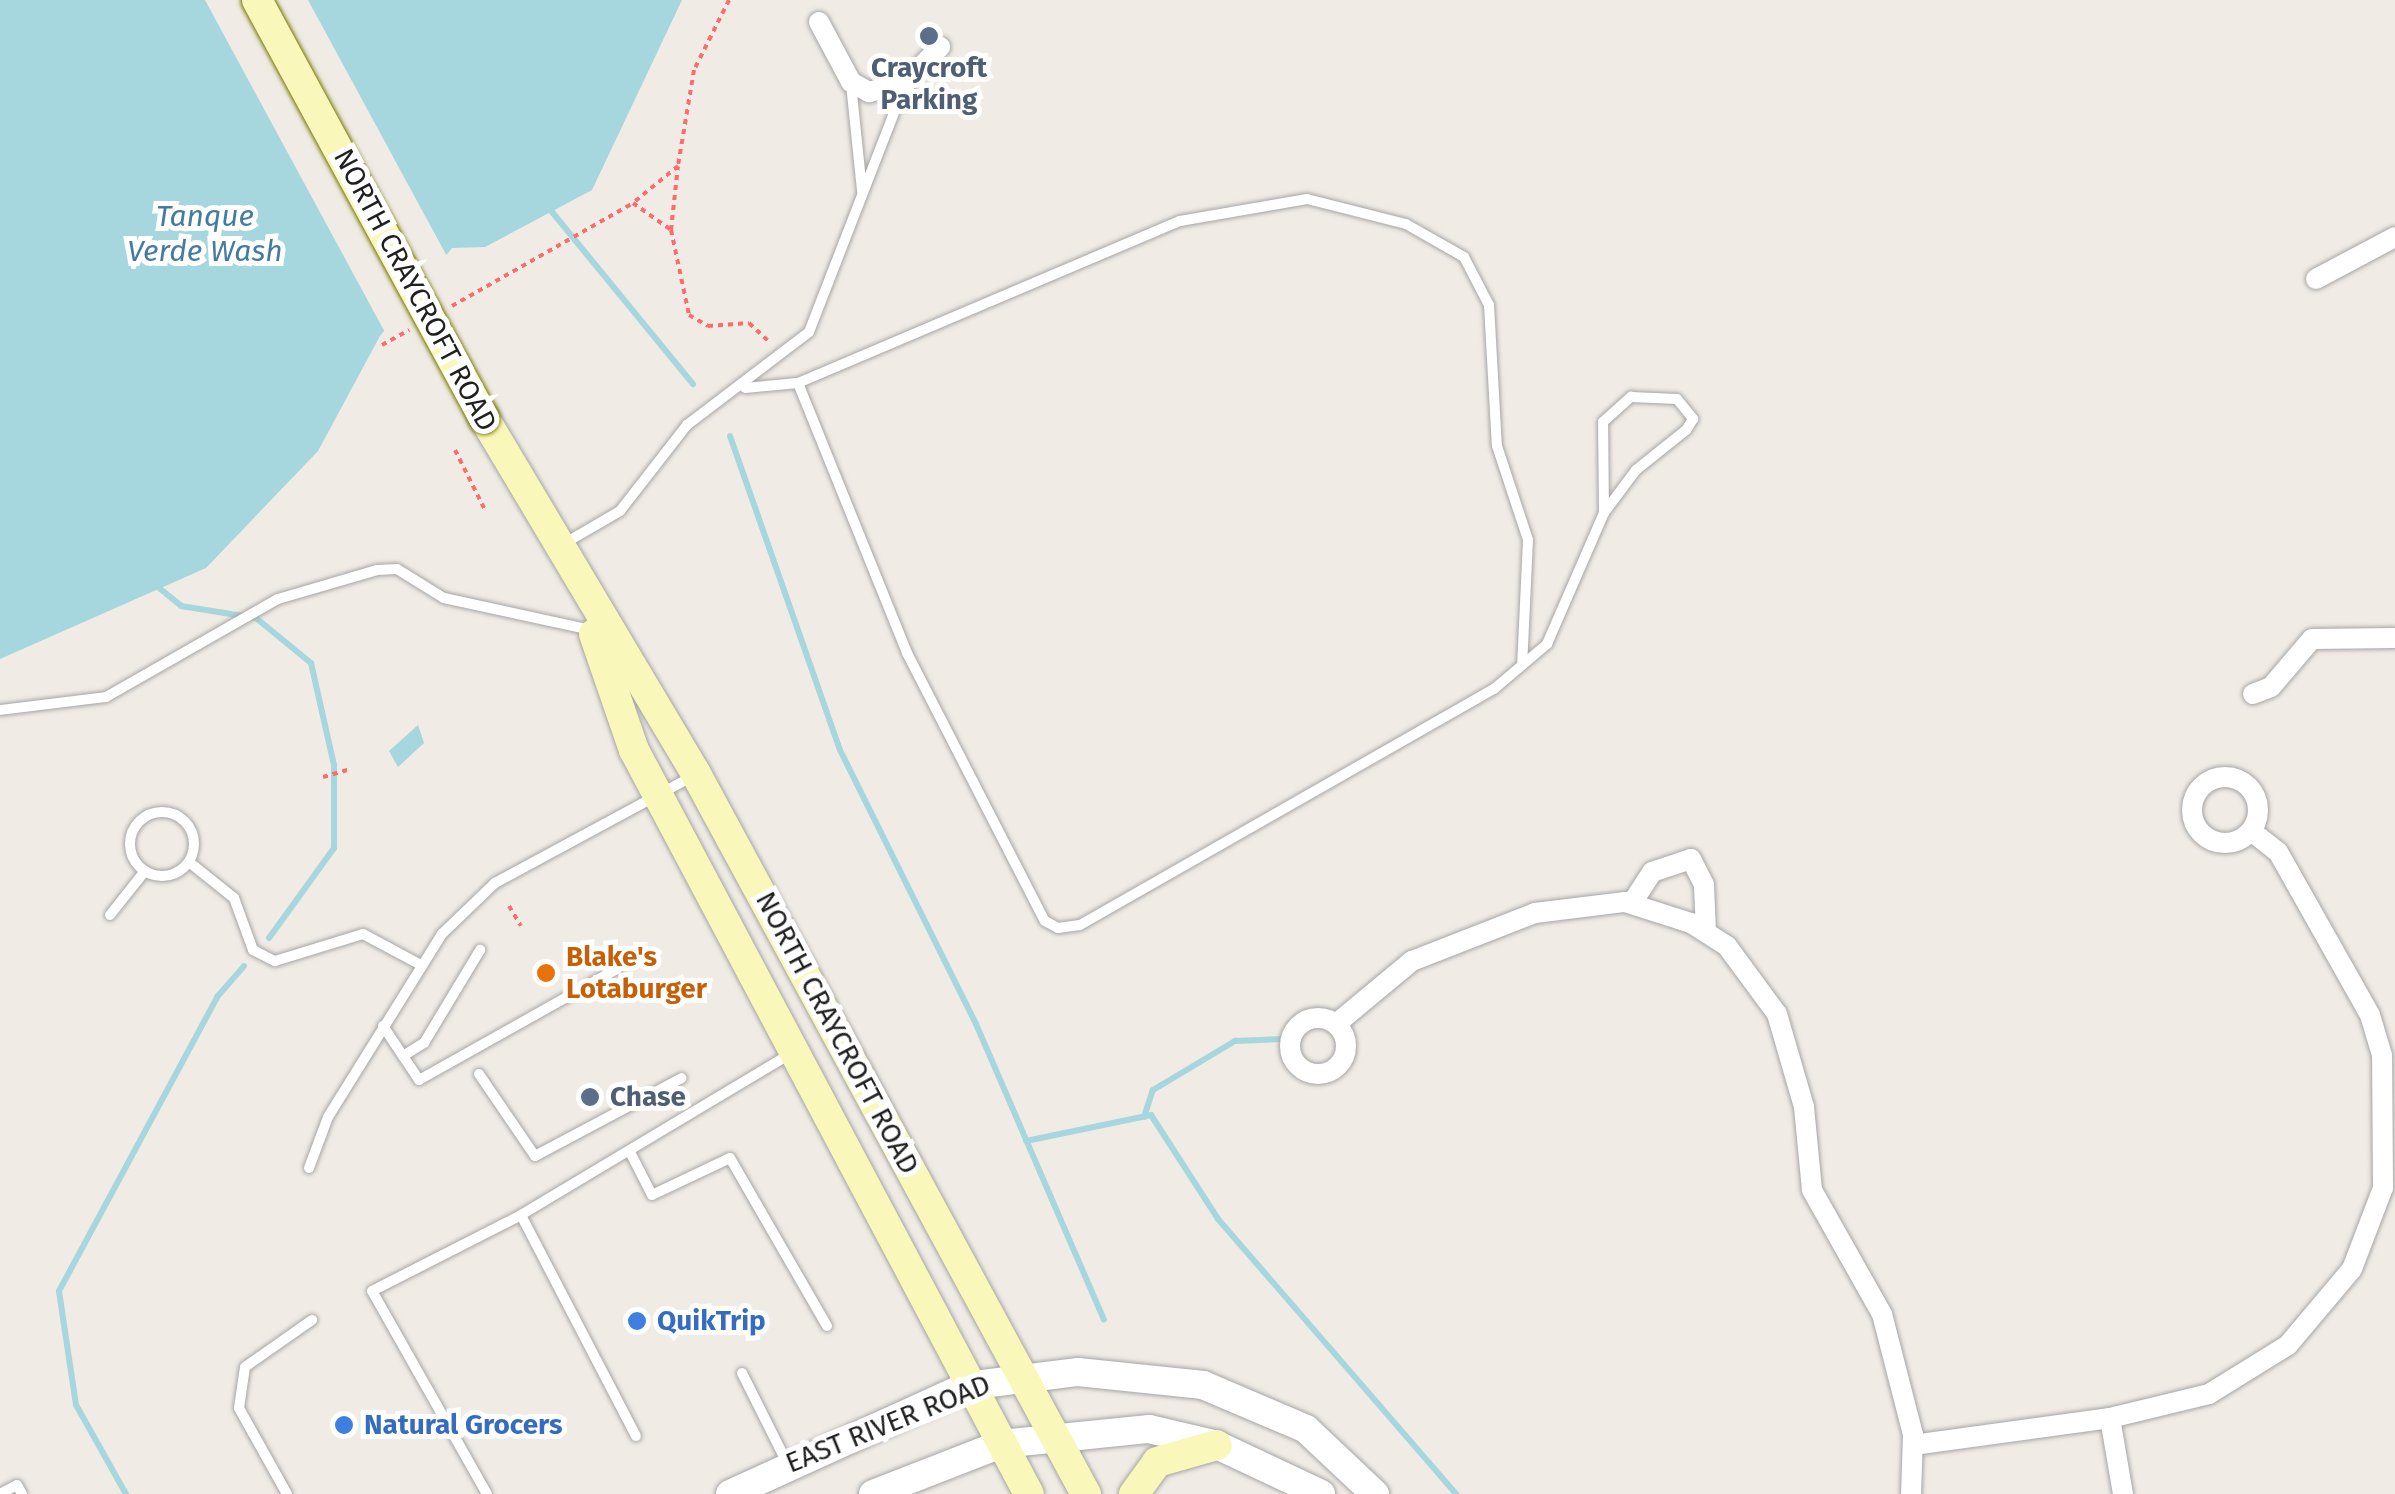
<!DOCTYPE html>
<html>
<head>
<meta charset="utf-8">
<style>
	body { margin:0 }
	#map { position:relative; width:2395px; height:1494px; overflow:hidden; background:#f0ebe5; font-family:"Fira Sans",sans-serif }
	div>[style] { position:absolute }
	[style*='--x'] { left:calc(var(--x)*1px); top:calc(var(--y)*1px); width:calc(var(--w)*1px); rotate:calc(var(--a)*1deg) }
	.water>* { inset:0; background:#a6d6de }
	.pier>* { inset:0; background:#f0ebe5 }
	.stream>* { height:6px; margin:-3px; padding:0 3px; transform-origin:3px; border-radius:3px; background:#a6d6de }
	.path>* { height:4px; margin-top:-2px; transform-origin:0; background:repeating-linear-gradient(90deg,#fa6d6c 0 5px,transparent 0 10px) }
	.roads { filter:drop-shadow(0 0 2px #a6a6a6) drop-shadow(0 0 2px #a6a6a6) }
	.service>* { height:10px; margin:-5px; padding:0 5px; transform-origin:5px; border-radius:5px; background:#fff }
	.service>.ring { margin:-5px; padding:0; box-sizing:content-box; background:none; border:10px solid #fff; border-radius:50% }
	.minor>* { height:20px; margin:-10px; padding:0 10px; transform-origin:10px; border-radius:10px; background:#fff }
	.minor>.ring { margin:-10px; padding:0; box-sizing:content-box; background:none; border:20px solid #fff; border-radius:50% }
	.tertiary>* { height:28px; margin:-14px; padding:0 14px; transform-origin:14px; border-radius:14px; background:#fff }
	.secondary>* { height:30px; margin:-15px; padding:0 15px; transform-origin:15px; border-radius:15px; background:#faf7ba }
	.bridges { filter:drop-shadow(0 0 2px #777804) drop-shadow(0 0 2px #777804) }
	.secondary-bridge>* { height:30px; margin:-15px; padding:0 15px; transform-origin:15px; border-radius:15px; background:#faf7ba }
	.dots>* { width:28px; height:28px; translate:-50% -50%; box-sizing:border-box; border:5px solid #fff; border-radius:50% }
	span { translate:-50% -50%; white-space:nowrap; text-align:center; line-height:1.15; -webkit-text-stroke:10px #fff; paint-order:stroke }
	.service-label { font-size:28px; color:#4e5e75; font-weight:700 }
	.left { translate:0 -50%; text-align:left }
	.street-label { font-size:28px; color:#1f1f1f }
	.food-label { font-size:28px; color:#c56008; font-weight:700 }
	.shop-label { font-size:28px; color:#366cbe; font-weight:700 }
	.water-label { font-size:30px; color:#457ba0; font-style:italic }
</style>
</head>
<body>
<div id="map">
	<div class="water">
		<div style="clip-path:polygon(0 0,682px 0,592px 190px,485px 247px,452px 248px,380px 336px,318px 451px,206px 568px,0 659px)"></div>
		<div style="clip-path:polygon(418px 725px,424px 743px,398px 767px,389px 751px)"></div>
	</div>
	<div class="pier">
		<div style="clip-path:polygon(205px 0,308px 0,449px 260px,387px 336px)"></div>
	</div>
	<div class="stream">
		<div style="--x:548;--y:207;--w:229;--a:50.7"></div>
		<div style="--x:730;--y:436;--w:333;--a:70.7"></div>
		<div style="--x:840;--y:750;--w:306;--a:63.6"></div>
		<div style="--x:976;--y:1024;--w:322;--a:66.6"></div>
		<div style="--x:153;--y:583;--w:36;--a:39"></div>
		<div style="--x:181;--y:606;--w:76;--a:9.1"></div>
		<div style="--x:256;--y:618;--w:71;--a:39.3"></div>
		<div style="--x:311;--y:663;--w:105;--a:77.3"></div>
		<div style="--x:334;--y:765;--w:83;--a:90"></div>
		<div style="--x:334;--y:848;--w:111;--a:125.8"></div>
		<div style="--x:1144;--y:1117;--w:28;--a:-72"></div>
		<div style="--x:1153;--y:1090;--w:96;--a:-30.9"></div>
		<div style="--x:1235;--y:1041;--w:47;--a:-2.4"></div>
		<div style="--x:1026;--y:1141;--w:128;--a:-11.7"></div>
		<div style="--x:1151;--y:1115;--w:124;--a:57.2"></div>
		<div style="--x:1218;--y:1219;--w:364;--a:49.1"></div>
		<div style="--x:126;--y:1494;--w:102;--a:-119.3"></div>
		<div style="--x:76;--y:1405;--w:115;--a:-98.5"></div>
		<div style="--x:59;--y:1291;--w:334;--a:-61.7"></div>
		<div style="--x:217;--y:997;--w:41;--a:-48.9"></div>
	</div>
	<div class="path">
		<div style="--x:729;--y:0;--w:78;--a:116.6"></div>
		<div style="--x:694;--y:70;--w:97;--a:99.5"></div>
		<div style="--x:678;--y:166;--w:58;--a:140.6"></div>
		<div style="--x:633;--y:203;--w:47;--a:35.4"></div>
		<div style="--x:671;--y:230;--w:87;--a:78"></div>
		<div style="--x:689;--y:315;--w:22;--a:30"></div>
		<div style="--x:708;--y:326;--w:41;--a:-4.2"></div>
		<div style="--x:749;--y:323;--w:26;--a:43"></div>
		<div style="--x:671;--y:230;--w:64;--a:-83.8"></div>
		<div style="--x:452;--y:306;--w:208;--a:-29.6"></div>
		<div style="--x:382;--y:345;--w:31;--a:-29"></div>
		<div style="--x:455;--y:450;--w:65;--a:63.4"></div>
		<div style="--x:323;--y:777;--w:29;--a:-16"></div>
		<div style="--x:509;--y:906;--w:23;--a:59"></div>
	</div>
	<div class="roads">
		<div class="service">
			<div style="--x:851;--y:84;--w:108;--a:84.1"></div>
			<div style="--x:798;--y:383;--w:291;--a:68"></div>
			<div style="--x:907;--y:653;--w:301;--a:62.8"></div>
			<div style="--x:1045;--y:921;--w:15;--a:28"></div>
			<div style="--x:1058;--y:928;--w:22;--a:-8"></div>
			<div style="--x:1080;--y:925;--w:477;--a:-29.7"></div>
			<div style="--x:1494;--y:689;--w:70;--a:-40.3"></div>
			<div style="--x:1547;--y:644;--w:143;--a:-66.5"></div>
			<div style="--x:1604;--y:513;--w:91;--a:-90.6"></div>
			<div style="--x:1603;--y:422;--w:38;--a:-42"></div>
			<div style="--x:1631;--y:397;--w:46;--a:2.5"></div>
			<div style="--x:1677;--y:399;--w:26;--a:51"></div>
			<div style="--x:1693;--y:419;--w:13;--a:122"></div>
			<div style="--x:1686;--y:430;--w:64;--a:141.3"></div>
			<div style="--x:1636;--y:470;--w:54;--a:126.7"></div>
			<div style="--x:745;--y:388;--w:53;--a:-5.4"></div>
			<div style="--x:798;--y:383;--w:415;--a:-23"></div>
			<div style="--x:1180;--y:221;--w:129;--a:-9.8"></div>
			<div style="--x:1307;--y:199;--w:102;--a:14.2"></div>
			<div style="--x:1406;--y:224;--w:67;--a:29.6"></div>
			<div style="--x:1464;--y:257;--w:54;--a:62.5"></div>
			<div style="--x:1489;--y:305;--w:141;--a:86.8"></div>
			<div style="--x:1497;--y:446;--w:99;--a:71.7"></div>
			<div style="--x:1528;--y:540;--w:125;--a:92.7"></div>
			<div style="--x:565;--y:543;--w:64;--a:-30.2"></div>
			<div style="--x:620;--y:511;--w:109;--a:-52.1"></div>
			<div style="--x:687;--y:425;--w:153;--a:-37.3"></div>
			<div style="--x:809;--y:332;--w:265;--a:-68.8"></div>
			<div style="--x:0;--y:710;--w:107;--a:-7"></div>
			<div style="--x:106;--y:697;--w:198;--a:-29.7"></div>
			<div style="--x:278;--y:599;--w:103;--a:-16.3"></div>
			<div style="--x:377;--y:570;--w:20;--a:-3"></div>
			<div style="--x:397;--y:569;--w:55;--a:31.7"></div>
			<div style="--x:444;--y:598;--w:150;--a:12.3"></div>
			<div class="ring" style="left:130px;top:812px;width:54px;height:54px"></div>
			<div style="--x:189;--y:862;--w:58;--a:38.7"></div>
			<div style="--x:234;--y:898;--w:55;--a:69.9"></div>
			<div style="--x:253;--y:950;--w:25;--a:27"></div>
			<div style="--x:275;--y:961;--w:92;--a:-17.1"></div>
			<div style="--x:363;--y:934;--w:66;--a:28.1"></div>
			<div style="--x:110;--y:915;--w:56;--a:-51.5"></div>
			<div style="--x:383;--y:1026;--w:65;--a:56.3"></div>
			<div style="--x:419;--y:1080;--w:227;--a:-29.3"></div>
			<div style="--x:617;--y:969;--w:10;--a:-73"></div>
			<div style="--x:403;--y:1056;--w:25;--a:-32"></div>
			<div style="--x:424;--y:1043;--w:109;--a:-58.9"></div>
			<div style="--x:479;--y:1074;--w:99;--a:55.7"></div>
			<div style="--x:535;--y:1156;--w:166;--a:-28"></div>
			<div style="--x:630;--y:1152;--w:48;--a:62.9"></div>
			<div style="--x:652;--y:1195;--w:86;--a:-25.4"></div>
			<div style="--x:730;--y:1158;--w:194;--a:60"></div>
			<div style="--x:309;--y:1168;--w:54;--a:-69.6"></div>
			<div style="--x:328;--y:1117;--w:216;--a:-58.1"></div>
			<div style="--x:442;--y:934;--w:74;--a:-43.9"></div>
			<div style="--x:495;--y:883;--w:227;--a:-28.4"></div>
			<div style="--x:742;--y:1373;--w:101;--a:63.4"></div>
			<div style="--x:636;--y:1436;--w:249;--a:-117.5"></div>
			<div style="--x:521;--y:1215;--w:313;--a:-30.9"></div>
			<div style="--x:0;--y:1494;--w:19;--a:-28"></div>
			<div style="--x:17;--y:1485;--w:10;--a:61"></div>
			<div style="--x:287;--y:1494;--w:98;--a:-119.2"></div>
			<div style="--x:239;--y:1408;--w:41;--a:-81.7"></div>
			<div style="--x:245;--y:1367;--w:82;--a:-35"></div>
			<div style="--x:487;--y:1494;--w:233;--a:-119.5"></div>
			<div style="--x:372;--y:1291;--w:167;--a:-27"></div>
		</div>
		<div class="minor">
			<div style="--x:819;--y:22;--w:68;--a:61.9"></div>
			<div style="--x:851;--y:82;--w:21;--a:29"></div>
			<div style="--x:869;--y:92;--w:38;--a:-15"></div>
			<div style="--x:906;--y:82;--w:49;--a:-45.8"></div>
			<div style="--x:2316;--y:279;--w:89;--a:-28"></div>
			<div style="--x:2253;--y:694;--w:19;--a:-21"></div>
			<div style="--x:2271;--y:687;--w:63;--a:-49.5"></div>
			<div style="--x:2312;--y:639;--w:83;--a:-0.7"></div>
			<div class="ring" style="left:2192px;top:777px;width:46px;height:46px"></div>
			<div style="--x:1632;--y:903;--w:37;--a:-57"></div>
			<div style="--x:1652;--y:872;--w:41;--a:-18.4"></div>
			<div style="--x:1691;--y:859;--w:29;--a:63"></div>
			<div style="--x:1704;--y:885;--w:47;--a:87.6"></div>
			<div class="ring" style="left:1290px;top:1018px;width:36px;height:36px"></div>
			<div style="--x:1336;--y:1024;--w:99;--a:-39.7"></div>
			<div style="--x:1412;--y:961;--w:132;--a:-21.3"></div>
			<div style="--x:1535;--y:913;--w:91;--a:-7"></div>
			<div style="--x:1625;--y:902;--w:69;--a:17.7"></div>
			<div style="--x:1691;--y:923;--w:43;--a:32.6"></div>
			<div style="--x:1727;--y:946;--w:84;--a:53.7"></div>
			<div style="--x:1777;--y:1014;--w:97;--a:73.8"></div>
			<div style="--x:1804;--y:1107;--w:83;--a:84.5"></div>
			<div style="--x:1812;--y:1190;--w:142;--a:60.6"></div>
			<div style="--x:1882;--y:1314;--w:125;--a:75.6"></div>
			<div style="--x:1913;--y:1435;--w:59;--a:91.9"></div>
			<div style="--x:2110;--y:1418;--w:77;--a:80.3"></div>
			<div style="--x:1913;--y:1445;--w:199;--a:-7.8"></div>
			<div style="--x:2110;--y:1418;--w:102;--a:-13.6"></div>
			<div style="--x:2209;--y:1394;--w:93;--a:-31.8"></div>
			<div style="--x:2288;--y:1345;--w:99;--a:-49.9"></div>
			<div style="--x:2352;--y:1269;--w:87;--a:-69.1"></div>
			<div style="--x:2383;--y:1188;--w:133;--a:-90.4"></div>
			<div style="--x:2382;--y:1055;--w:42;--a:-106.7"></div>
			<div style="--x:2370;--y:1015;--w:187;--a:-119.4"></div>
			<div style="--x:2278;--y:852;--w:34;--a:-142"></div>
		</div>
		<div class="tertiary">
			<div style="--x:730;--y:1494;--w:260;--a:-24.5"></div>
			<div style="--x:967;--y:1386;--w:112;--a:-7.2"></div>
			<div style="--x:1078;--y:1372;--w:126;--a:5.9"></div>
			<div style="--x:1203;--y:1385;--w:112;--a:23.1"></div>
			<div style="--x:1306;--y:1429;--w:95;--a:43.3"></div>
			<div style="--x:873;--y:1494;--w:137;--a:-21.3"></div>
			<div style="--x:1001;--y:1444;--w:149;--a:-5.8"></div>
			<div style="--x:1149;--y:1429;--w:70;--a:13.2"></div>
			<div style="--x:1217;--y:1445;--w:115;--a:25.2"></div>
		</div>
		<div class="secondary">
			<div style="--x:484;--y:418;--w:414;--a:59.2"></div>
			<div style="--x:696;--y:774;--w:819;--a:61.56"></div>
			<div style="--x:594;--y:634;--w:123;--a:71"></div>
			<div style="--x:634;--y:750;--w:842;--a:62.04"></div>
			<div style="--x:1134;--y:1494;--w:39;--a:-54"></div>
			<div style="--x:1157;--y:1462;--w:62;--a:-15.8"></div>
		</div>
	</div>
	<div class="bridges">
		<div class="secondary-bridge">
			<div style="--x:257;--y:0;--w:476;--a:61.5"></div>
		</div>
	</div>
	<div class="dots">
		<div style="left:929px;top:36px;background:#5c6f8a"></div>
		<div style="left:546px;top:973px;background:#e8710a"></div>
		<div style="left:590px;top:1097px;background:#5c6f8a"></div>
		<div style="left:637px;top:1321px;background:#3f7fe0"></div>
		<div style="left:344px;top:1425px;background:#3f7fe0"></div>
	</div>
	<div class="service-label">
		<span style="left:929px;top:84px">Craycroft<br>Parking</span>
		<span class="left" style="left:610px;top:1097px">Chase</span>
	</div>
	<div class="street-label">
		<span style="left:415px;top:290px;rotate:62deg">NORTH CRAYCROFT ROAD</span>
		<span style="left:837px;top:1033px;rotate:62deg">NORTH CRAYCROFT ROAD</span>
		<span style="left:888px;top:1424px;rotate:-22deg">EAST RIVER ROAD</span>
	</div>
	<div class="food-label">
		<span class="left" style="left:566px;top:973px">Blake's<br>Lotaburger</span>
	</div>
	<div class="shop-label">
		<span class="left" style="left:657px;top:1321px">QuikTrip</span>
		<span class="left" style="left:364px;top:1425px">Natural Grocers</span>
	</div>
	<div class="water-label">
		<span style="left:205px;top:233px">Tanque<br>Verde Wash</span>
	</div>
</div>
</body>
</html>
